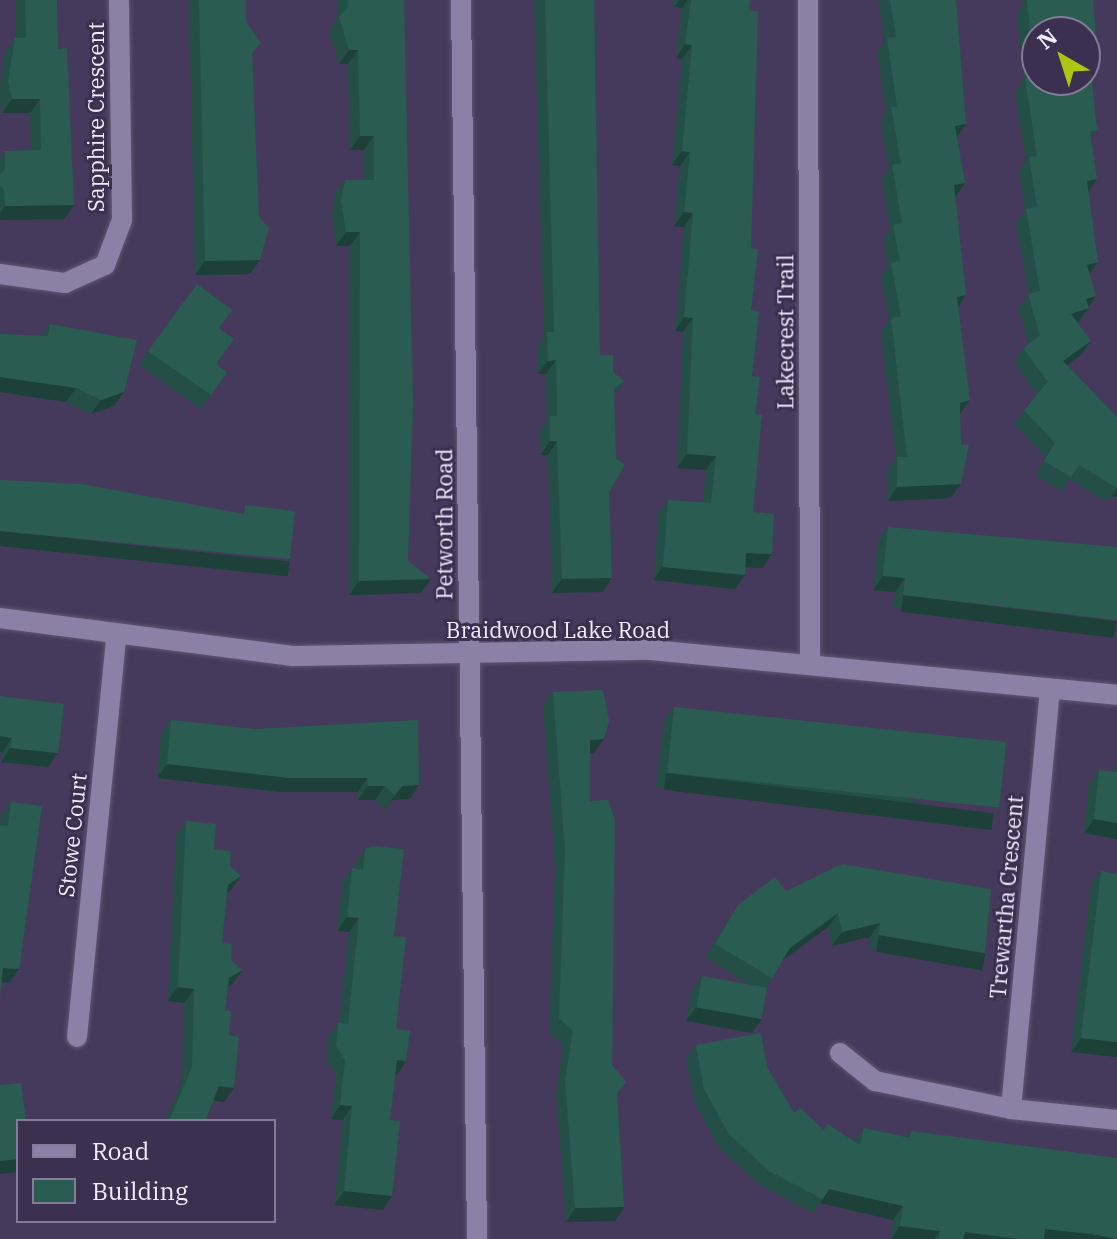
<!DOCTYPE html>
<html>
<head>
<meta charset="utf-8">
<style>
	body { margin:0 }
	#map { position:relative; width:1117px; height:1239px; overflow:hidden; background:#453a5b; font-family:"IBM Plex Serif",serif }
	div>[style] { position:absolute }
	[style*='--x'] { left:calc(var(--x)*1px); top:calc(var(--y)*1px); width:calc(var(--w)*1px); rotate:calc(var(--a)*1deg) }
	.roads { filter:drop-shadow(0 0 2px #5f5671) drop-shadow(0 0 2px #5f5671) }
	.minor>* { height:20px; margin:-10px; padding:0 10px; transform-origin:10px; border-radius:10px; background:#8b80a5 }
	.tertiary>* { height:20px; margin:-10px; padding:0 10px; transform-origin:10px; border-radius:10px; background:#8b80a5 }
	.wall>* { inset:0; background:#244f47 }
	.shaded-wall>* { inset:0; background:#1d4039; transform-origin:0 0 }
	.building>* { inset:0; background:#2a5c52; transform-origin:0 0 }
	span { translate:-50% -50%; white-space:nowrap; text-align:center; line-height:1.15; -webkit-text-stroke:6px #3b3050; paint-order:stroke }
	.street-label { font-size:22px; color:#f2edfe }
	.legend { position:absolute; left:16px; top:1119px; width:260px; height:104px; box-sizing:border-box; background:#3b3050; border:2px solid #847c96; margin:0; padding:10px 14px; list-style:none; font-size:24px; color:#f2edfe }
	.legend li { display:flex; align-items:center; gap:16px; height:40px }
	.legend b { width:40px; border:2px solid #847c96 }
	.north { position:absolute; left:1021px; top:16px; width:80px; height:80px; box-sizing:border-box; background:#3b3050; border:2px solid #847c96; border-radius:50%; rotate:321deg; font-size:22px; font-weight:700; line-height:32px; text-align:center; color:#f2edfe }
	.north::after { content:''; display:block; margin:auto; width:28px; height:36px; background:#acc611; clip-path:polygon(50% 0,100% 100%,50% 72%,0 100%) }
</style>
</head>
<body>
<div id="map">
	<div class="roads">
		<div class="minor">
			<div style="--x:461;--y:0;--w:1239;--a:89.26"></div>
			<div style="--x:808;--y:0;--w:665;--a:89.83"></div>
			<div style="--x:0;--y:274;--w:66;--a:7.9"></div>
			<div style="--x:65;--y:283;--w:44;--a:-24.2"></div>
			<div style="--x:105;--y:265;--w:48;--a:-69.3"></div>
			<div style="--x:122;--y:220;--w:220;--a:-90.8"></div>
			<div style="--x:77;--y:1037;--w:400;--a:-84.4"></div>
			<div style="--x:840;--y:1053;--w:45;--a:38.7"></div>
			<div style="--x:875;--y:1081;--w:139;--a:11.6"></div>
			<div style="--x:1011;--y:1109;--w:107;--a:5.9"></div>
			<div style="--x:1011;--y:1109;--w:422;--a:-84.7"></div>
		</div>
		<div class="tertiary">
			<div style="--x:0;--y:618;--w:293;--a:7.4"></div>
			<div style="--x:291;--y:656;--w:360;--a:-1"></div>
			<div style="--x:651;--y:650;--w:468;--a:5.5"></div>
		</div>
	</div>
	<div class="wall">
		<div style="clip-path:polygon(15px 0,57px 0,64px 219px,0 220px,0 158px,5px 151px,31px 150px,30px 113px,2px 113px,0 103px,0 85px,5px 52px,16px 38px)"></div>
		<div style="clip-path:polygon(189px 0,246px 0,246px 22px,252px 57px,260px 260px,250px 274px,195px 275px)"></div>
		<div style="clip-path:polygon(338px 0,404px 0,408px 561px,421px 593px,349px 595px,350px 246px,336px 246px,332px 215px,335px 194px,345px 180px,364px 180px,364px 150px,350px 150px,348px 64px,339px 64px,329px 31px,338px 17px)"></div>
		<div style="clip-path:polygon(534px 0,594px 0,600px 355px,613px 372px,624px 381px,614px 395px,609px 492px,612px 578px,602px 592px,552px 593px,548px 455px,541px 455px,540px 430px,547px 420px,546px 374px,538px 374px,538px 346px,544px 337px)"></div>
		<div style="clip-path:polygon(674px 0,750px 0,749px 10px,751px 310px,752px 376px,755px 414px,753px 512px,772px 554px,762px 568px,745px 567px,735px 589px,654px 580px,658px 514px,668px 500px,703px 502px,706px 470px,677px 468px,683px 332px,675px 331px,684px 227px,674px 226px,680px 166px,672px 165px,682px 59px,676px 58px,682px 8px,674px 7px)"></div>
		<div style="clip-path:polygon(878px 0,956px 0,966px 124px,957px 137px,965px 183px,956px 196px,960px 414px,951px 498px,888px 501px,887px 471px,896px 458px,881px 332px,889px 320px,881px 277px,888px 267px,884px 239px,890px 229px,882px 179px,889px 168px,881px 121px,886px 114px,877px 52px,885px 41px)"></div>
		<div style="clip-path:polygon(1022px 0,1093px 0,1090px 61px,1097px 130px,1091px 138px,1097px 179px,1088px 192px,1098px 262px,1090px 274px,1089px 308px,1077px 322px,1081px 355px,1067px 365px,1117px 417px,1117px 497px,1112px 496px,1107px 502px,1069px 479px,1061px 491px,1035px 475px,1046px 457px,1014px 424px,1024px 410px,1037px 394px,1014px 362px,1023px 348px,1029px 344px,1018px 308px,1029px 294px,1016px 223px,1025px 210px,1019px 171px,1026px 161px,1015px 92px,1024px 79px,1017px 13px,1023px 5px)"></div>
		<div style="clip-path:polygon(197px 284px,219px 328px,216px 364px,227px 372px,201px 409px,139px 365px)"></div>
		<div style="clip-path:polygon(50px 324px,114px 406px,91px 414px,66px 402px,0 392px,0 334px,41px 336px)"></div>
		<div style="clip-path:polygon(888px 527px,1117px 547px,893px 609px,895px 592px,873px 590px,878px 541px)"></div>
		<div style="clip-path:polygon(553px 692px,604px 739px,594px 753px,590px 753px,590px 801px,612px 1065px,617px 1093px,624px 1207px,615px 1221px,566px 1222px,556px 1094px,563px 1045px,549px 1032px,555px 865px,543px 706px)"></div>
		<div style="clip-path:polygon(0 696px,58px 753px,48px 767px,1px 762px,2px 752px,0 751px)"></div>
		<div style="clip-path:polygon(674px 707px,983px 828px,656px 787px,664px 721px)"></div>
		<div style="clip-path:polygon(171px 720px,255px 729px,418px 720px,410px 799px,392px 800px,385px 809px,375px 800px,358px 800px,358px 792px,280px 792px,157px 778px,161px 734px)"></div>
		<div style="clip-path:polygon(1117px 765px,1117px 839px,1084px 833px,1089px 784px,1099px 770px,1113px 771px)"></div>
		<div style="clip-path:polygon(11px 802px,19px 969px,9px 983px,2px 982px,0 825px,1px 816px)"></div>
		<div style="clip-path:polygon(186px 821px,230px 866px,231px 890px,227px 893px,222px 943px,231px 960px,242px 970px,233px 984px,228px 986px,225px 1010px,224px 1102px,213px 1101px,205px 1121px,165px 1121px,182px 1081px,184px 1003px,168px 1001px,176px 835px)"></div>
		<div style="clip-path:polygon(365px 849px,394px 936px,396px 1029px,406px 1061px,397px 1075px,395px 1075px,390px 1120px,392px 1196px,383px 1210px,334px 1205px,343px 1120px,331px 1119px,336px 1074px,326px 1060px,328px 1037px,338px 1023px,339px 1023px,349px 932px,337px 931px,342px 882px,352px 868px,355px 869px,355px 863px)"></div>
		<div style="clip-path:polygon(842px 864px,976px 967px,869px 949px,870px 937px,832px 946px,828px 927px,783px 960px,766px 987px,752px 1033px,686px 1021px,692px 990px,702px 976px,748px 984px,705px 957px,738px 905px,786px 891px)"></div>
		<div style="clip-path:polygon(1101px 871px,1117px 1057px,1071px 1052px,1091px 885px)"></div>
		<div style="clip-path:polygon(696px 1045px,767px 1067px,794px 1113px,823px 1130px,854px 1141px,864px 1128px,907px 1137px,911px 1131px,1117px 1239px,891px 1239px,893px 1220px,820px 1203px,813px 1213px,760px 1185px,719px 1148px,695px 1103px,686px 1059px)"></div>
	</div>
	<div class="shaded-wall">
		<div style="clip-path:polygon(679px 0,687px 0,682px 8px,674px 7px)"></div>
		<div style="clip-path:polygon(685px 44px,692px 45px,682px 59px,676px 58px)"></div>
		<div style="clip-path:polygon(349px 50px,358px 50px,348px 64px,339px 64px)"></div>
		<div style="clip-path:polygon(1097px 51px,1087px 65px,1089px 52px)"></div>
		<div style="clip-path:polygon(12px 99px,40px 99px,30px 113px,2px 113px)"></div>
		<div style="clip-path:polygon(966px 124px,956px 138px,955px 126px)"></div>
		<div style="clip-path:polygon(360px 136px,374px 136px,364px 150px,350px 150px)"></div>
		<div style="clip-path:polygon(682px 151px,690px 152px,680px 166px,672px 165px)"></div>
		<div style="clip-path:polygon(1097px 179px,1088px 193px,1087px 181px)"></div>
		<div style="clip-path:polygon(965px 183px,955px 197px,954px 185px)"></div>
		<div style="clip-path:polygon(74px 205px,64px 219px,0 220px,0 213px,5px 206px)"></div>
		<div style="clip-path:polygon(684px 212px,693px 213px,684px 227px,674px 226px)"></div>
		<div style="clip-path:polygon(346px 232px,360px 232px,350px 246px,336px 246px)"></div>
		<div style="clip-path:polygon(260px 260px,250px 274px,195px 275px,205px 261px)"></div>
		<div style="clip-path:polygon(1098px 262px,1088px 275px,1087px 265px)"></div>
		<div style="clip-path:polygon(966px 295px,957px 309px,957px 297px)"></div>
		<div style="clip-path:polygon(1096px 296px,1079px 322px,1061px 328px,1071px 314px,1086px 299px)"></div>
		<div style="clip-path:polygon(684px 317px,693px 318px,683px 332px,675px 331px)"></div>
		<div style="clip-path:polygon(1091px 341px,1081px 355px,1053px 375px,1063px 361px)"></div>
		<div style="clip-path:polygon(556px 360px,546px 374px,538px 374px,548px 361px)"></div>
		<div style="clip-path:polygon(0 377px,76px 388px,66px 402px,0 392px)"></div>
		<div style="clip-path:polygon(124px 392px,114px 406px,91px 414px,101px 400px)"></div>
		<div style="clip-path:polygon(970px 400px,960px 414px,960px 403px)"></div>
		<div style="clip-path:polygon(550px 441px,557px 441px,548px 455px,541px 455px)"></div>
		<div style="clip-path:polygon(687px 454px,716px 456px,706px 470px,677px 468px)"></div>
		<div style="clip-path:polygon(961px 484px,951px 498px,888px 501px,897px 487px)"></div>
		<div style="clip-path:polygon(1117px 488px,1117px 497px,1112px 496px)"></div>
		<div style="left:0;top:531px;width:291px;height:15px;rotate:6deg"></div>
		<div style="clip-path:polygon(746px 553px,772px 554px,762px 568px,736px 567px)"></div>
		<div style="clip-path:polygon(663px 567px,745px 575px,735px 589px,654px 580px)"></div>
		<div style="clip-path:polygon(883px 576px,905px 578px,895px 592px,873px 590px)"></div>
		<div style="clip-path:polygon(612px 578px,602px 592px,552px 593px,562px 579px)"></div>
		<div style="clip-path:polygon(431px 579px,421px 593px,349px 595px,359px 581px)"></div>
		<div style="left:903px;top:595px;width:215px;height:17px;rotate:7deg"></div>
		<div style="clip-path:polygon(0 736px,12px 738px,2px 752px,0 751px)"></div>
		<div style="clip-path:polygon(604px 739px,594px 753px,580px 754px,590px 740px)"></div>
		<div style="clip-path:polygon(10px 748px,58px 753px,48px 767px,1px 762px)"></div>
		<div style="clip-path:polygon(167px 764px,367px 778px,358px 792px,280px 792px,157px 778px)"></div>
		<div style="left:666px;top:773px;width:330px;height:17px;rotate:7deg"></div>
		<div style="clip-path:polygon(419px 785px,410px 799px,392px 800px,385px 809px,402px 786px)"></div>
		<div style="clip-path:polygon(368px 786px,385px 786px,375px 800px,358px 800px)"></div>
		<div style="clip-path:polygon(1094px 819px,1117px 823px,1117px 839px,1084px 833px)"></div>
		<div style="clip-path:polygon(241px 876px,231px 890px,218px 899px,228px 885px)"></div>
		<div style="clip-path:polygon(838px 913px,828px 927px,780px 962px,790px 948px)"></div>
		<div style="clip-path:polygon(347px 917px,359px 918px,349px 932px,337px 931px)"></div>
		<div style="clip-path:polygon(880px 923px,870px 937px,832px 946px,842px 932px)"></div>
		<div style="left:879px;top:935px;width:108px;height:17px;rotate:10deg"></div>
		<div style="clip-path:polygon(3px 968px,19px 969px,9px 983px,0 982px)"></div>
		<div style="clip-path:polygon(242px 970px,233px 984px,219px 992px,229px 978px)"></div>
		<div style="clip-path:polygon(178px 987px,194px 989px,184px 1003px,168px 1001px)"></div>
		<div style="clip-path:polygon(696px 1007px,762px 1019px,752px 1033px,686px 1021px)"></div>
		<div style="clip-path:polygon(1081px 1038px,1117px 1042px,1117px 1057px,1071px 1052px)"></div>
		<div style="clip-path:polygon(397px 1060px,406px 1061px,397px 1075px,387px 1074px)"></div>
		<div style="clip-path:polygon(219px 1086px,234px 1088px,224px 1102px,209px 1100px)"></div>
		<div style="clip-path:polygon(340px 1105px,352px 1106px,343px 1120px,331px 1119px)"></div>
		<div style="clip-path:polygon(18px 1159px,18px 1172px,0 1174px,0 1161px)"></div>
		<div style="clip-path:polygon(829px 1189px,903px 1206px,893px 1220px,820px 1203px)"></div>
		<div style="clip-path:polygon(344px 1191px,392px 1196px,383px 1210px,334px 1205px)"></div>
		<div style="clip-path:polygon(624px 1207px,615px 1221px,566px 1222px,575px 1208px)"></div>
		<div style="clip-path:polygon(900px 1226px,940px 1231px,934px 1239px,891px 1239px)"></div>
		<div style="clip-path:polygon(1045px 1229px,1092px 1234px,1117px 1239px,1038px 1239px)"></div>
		<div style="clip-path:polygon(965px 1232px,1019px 1239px,960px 1239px)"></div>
	</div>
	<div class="building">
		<div style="clip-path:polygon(25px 0,57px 0,58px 49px,67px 48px,74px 205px,5px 206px,4px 189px,0 186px,0 174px,5px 170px,5px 151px,41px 150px,40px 99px,12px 99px,8px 81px,15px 38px,26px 38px)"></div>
		<div style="clip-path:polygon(199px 0,246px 0,246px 22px,261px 43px,252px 53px,259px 218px,269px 227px,260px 260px,205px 261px)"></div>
		<div style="clip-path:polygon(348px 0,404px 0,413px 403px,408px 561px,431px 579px,359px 581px,360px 232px,346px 232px,341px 201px,345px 180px,374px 180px,374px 136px,360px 136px,358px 50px,349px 50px,339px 17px,348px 7px)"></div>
		<div style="clip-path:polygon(545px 0,594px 0,600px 355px,613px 355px,613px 372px,624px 381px,614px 389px,616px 458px,625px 465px,609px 492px,612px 578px,562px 579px,557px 441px,550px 441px,550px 416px,557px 416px,556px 360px,548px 361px,547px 332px,554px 332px)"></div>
		<div style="clip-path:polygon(691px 0,750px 0,749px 10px,758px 12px,751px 248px,758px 249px,751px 310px,759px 311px,752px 376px,760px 377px,755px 414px,762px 415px,753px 512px,774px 514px,772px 554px,746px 553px,745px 575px,663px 567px,668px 500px,711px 503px,716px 456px,687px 454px,693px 318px,684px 317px,693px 213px,684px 212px,690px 152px,682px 151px,692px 45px,685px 44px)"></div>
		<div style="clip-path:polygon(890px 0,956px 0,966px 124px,955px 126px,965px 183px,954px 185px,966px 295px,957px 297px,970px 400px,960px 403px,961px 445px,969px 445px,961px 484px,897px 487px,897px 457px,907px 457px,891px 318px,901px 316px,891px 263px,900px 261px,893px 225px,902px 223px,892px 165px,901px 163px,891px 107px,897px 106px,887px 38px,896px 37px)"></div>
		<div style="clip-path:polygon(evenodd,1027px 0,1093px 0,1097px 51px,1089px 52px,1097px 130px,1090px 131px,1097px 179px,1087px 181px,1098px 262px,1087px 265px,1096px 296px,1086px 299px,1089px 308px,1071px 314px,1091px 341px,1063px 361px,1117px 417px,1117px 488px,1079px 465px,1071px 477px,1044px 461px,1055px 443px,1024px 410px,1048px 382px,1023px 348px,1040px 336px,1028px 294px,1040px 291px,1026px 209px,1037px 207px,1029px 157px,1037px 156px,1025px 78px,1035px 77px,1027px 0,1037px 32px,1085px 32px,1085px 80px,1037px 80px,1037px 32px)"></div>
		<div style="clip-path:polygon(197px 284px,232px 310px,219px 328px,234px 339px,216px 364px,227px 372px,211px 395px,148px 351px)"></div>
		<div style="clip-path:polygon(50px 324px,137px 340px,124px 392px,101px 400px,76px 388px,0 377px,0 334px,48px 336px)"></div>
		<div style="clip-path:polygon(0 480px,82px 484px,244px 514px,245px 505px,295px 511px,290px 559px,0 531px)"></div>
		<div style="clip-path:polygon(888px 527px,1117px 547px,1117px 620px,903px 595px,905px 578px,883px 576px)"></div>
		<div style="clip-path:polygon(603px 690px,609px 721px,604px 739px,590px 740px,590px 801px,608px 800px,615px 820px,612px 1065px,626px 1082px,617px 1093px,624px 1207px,575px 1208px,565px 1080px,573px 1031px,559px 1018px,565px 851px,553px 692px)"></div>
		<div style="clip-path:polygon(0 696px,64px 704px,58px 753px,10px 748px,12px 738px,0 736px)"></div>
		<div style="left:674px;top:707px;width:334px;height:66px;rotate:6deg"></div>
		<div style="clip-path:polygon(171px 720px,255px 729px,418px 720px,419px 785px,402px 786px,395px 795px,385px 786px,368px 786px,367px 778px,289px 778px,167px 764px)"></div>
		<div style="clip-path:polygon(1099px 770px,1117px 772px,1117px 823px,1094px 819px)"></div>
		<div style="clip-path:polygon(11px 802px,42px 806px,19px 969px,3px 968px,0 997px,0 825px,8px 826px)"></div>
		<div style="clip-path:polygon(186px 821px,216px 824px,214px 849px,231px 851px,230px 866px,241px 876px,228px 885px,222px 943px,232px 944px,231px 960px,242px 970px,229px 978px,225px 1010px,231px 1011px,229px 1035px,239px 1037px,234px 1088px,219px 1086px,205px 1121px,169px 1121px,192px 1067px,194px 989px,178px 987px)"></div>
		<div style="clip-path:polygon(373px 846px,404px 849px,394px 936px,406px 937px,396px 1029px,410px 1031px,406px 1061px,397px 1060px,390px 1120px,400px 1121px,392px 1196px,344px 1191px,352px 1106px,340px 1105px,345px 1060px,336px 1046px,338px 1023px,348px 1024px,359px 918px,347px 917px,352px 868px,363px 870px,365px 849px)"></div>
		<div style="clip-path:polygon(842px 864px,991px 889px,985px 953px,879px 935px,880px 923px,842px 932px,838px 913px,790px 948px,772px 978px,715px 944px,738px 905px,775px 877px,786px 891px)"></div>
		<div style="clip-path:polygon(1101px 871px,1117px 874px,1117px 1042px,1081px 1038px)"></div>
		<div style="left:702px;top:976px;width:66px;height:32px;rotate:10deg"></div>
		<div style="clip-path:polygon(761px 1033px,767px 1067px,794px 1113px,800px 1108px,824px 1130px,827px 1124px,860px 1145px,864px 1128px,910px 1138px,911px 1131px,1117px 1158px,1117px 1239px,1092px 1234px,1045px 1229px,1044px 1239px,1019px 1239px,965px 1232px,963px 1239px,939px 1239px,940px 1231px,900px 1226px,903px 1206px,829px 1189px,823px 1199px,769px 1171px,729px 1134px,704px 1089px,696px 1045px)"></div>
		<div style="clip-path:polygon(21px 1083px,26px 1121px,18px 1121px,18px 1159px,0 1161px,0 1085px)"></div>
	</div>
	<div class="street-label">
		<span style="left:96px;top:117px;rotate:-90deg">Sapphire Crescent</span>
		<span style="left:785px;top:332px;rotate:-90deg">Lakecrest Trail</span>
		<span style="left:444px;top:524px;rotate:-90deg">Petworth Road</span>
		<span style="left:558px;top:630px">Braidwood Lake Road</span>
		<span style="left:72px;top:835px;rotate:-84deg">Stowe Court</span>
		<span style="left:1006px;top:897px;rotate:-85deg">Trewartha Crescent</span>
	</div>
	<ul class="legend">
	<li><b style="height:10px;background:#8b80a5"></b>Road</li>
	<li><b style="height:22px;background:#2a5c52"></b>Building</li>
	</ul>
	<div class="north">N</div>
</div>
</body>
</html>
